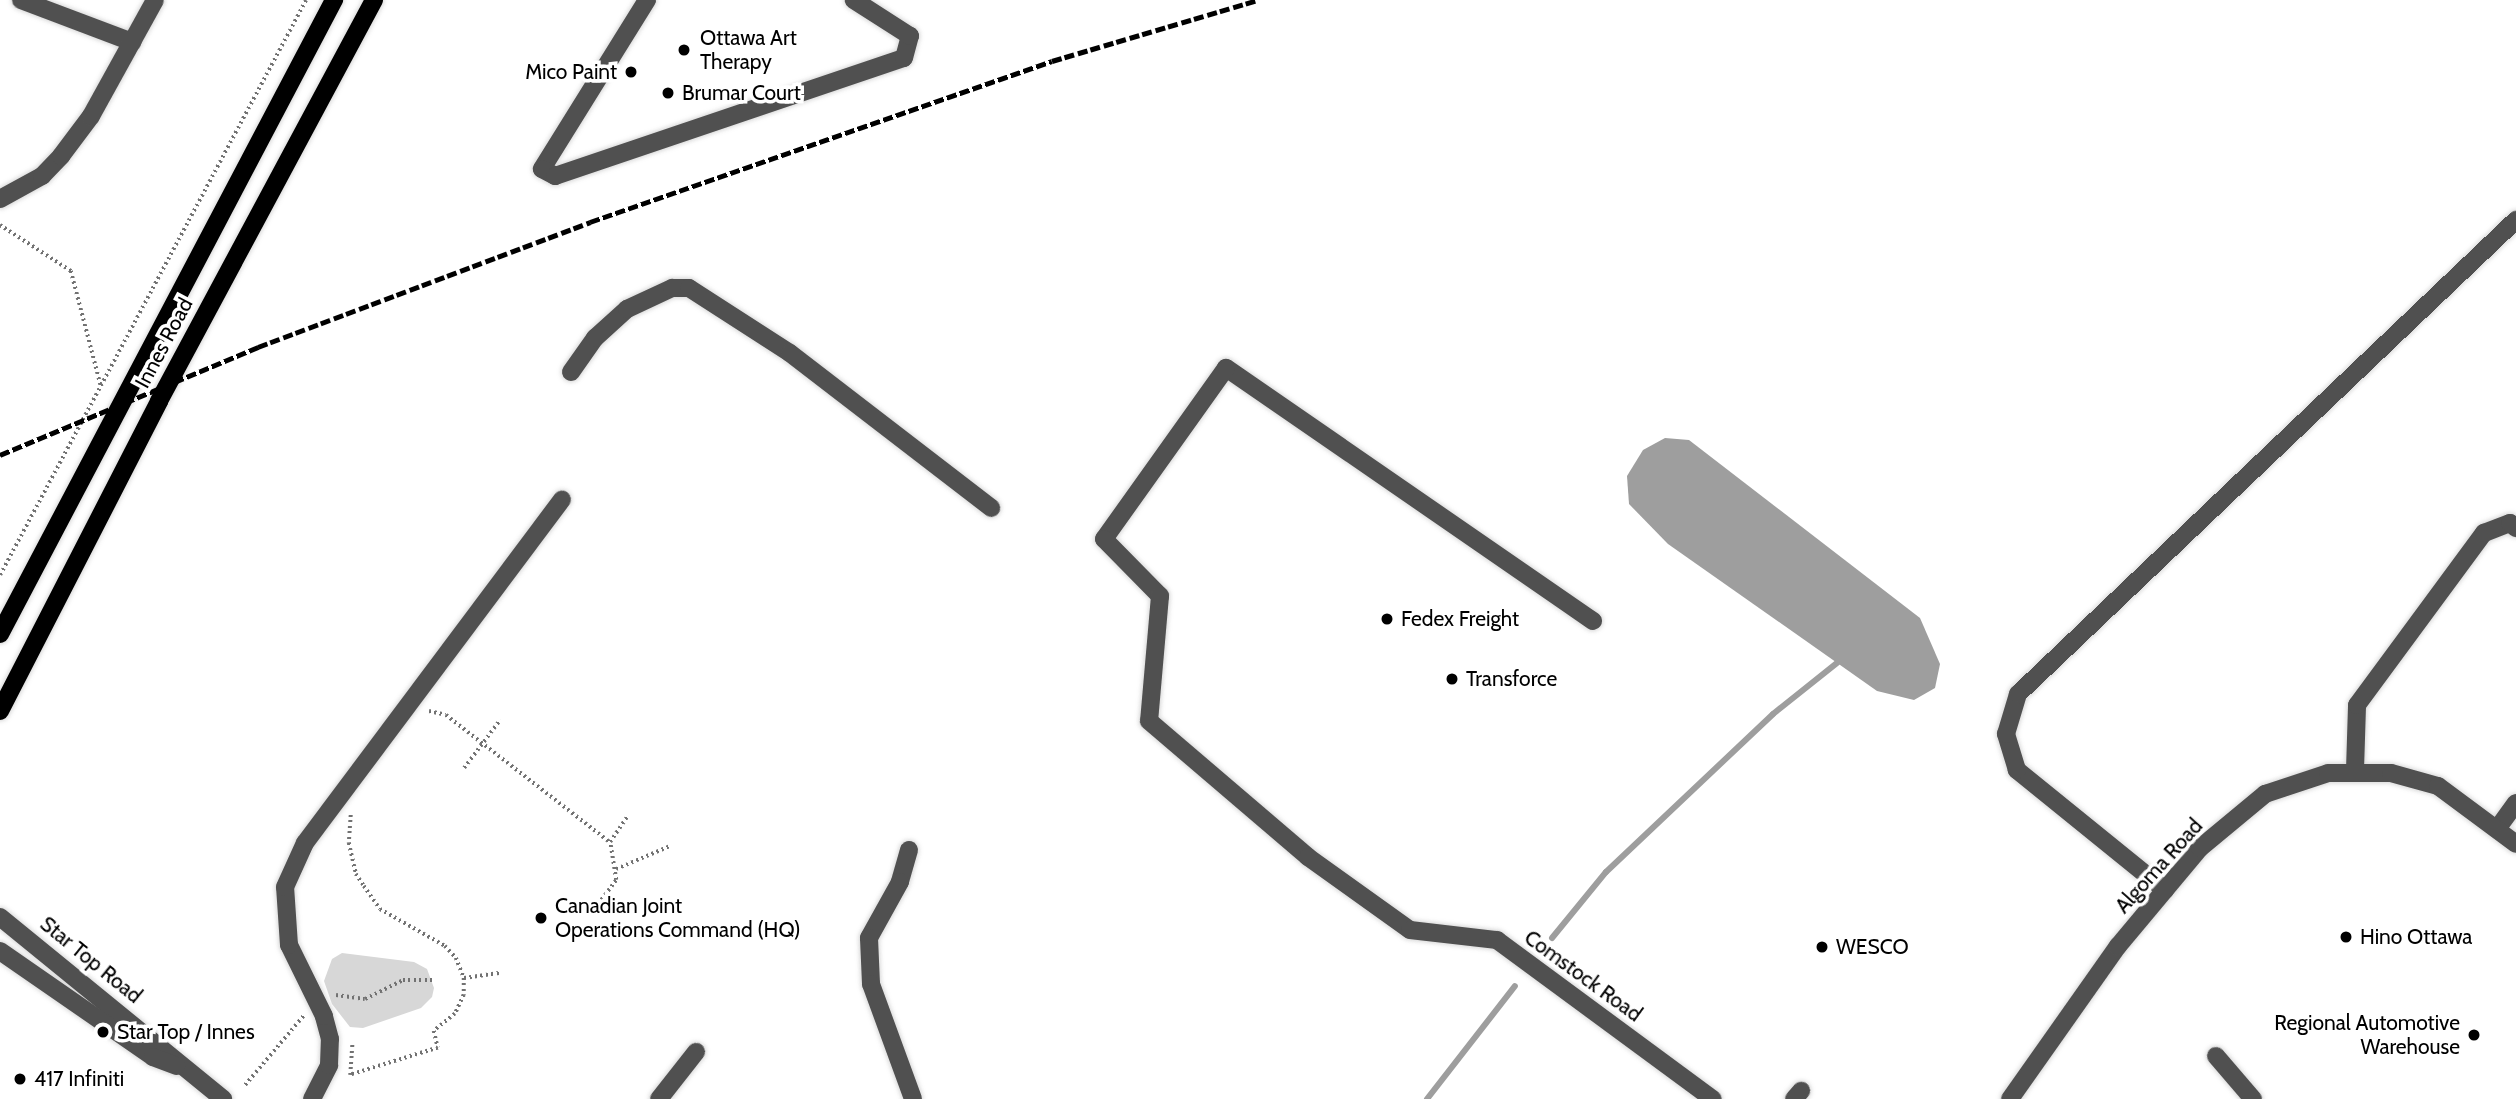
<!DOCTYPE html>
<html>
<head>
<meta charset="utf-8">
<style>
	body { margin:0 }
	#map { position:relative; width:2516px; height:1099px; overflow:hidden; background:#fff; font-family:Cabin,sans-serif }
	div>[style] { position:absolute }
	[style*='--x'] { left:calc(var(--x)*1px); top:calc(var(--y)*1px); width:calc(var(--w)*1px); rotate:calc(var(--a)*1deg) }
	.green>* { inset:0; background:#d7d7d7 }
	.water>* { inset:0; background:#9e9e9e }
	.stream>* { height:6px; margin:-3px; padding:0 3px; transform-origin:3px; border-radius:3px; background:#9e9e9e }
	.path>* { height:3.5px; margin-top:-1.75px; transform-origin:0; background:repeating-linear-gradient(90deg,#727272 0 2px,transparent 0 5.5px) }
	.roads { filter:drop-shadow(0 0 2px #dbdbdb) drop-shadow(0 0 2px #dbdbdb) }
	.minor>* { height:18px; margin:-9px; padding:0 9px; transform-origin:9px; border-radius:9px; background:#505050 }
	.major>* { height:18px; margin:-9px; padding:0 9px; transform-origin:9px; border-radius:9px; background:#000 }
	.rail>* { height:5px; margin-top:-2.5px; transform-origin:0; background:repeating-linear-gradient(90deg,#000 0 10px,transparent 0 13.5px) }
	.dots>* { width:19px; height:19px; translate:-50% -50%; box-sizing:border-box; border:4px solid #fff; border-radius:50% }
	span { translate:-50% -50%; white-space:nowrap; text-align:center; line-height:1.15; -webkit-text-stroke:7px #fff; paint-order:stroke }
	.poi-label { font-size:21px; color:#000 }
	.left { translate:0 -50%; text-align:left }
	.right { translate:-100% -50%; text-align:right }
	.street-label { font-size:21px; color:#000 }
</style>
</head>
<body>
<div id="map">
	<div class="green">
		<div style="clip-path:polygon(342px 953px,414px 962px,427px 969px,434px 988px,432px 997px,421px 1008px,363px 1028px,350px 1027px,332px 1004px,324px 981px,332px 959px)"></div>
	</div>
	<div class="water">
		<div style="clip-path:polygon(1665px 438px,1689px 440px,1920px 618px,1940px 664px,1935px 688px,1914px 700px,1877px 691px,1668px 544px,1629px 504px,1627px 476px,1643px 450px)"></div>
	</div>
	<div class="stream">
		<div style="--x:1552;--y:938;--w:85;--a:-50.7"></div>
		<div style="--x:1606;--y:872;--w:230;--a:-43.4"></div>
		<div style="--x:1773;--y:714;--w:82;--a:-38.6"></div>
		<div style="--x:1427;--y:1099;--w:143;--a:-52.1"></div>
	</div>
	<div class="path">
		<div style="--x:0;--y:225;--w:85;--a:32.9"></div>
		<div style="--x:71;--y:271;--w:119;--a:75.4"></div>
		<div style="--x:0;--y:575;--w:651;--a:-61.98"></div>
		<div style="--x:429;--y:711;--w:17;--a:13"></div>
		<div style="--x:446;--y:715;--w:207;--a:37.8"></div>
		<div style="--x:464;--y:768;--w:60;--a:-53.1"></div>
		<div style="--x:351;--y:815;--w:28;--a:94"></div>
		<div style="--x:349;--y:843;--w:32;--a:77"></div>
		<div style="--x:356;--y:874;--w:14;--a:56"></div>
		<div style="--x:364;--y:886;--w:28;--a:55"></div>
		<div style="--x:380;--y:909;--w:75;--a:29.6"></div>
		<div style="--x:445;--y:946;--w:16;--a:47"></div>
		<div style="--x:456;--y:958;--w:22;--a:68"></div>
		<div style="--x:464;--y:978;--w:17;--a:90"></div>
		<div style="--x:464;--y:995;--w:21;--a:115"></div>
		<div style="--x:455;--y:1014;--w:27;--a:141"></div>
		<div style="--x:434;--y:1031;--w:17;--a:77"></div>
		<div style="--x:438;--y:1048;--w:92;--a:162.9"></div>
		<div style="--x:350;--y:1075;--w:31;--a:-86"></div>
		<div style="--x:616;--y:869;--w:59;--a:-23.1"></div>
		<div style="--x:598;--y:904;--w:30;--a:-53"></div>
		<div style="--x:616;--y:880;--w:38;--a:-99"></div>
		<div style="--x:610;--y:842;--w:32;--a:-56"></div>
		<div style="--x:464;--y:978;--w:37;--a:-8"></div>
		<div style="--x:336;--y:995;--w:29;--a:8"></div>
		<div style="--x:365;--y:999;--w:42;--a:-26.6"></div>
		<div style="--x:403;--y:980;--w:30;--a:0"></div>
		<div style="--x:245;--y:1085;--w:93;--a:-49.8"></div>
	</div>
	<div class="roads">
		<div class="minor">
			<div style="--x:21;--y:0;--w:119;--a:20.7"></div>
			<div style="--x:647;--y:0;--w:199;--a:121.9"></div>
			<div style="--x:542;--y:169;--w:15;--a:28"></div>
			<div style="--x:555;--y:176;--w:368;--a:-18.7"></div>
			<div style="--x:904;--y:58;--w:23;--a:-75"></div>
			<div style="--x:910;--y:36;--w:67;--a:-147.3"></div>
			<div style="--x:0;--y:199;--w:48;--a:-28.7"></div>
			<div style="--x:42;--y:176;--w:28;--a:-46"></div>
			<div style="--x:61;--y:156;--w:50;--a:-53.1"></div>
			<div style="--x:91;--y:116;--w:132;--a:-61.1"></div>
			<div style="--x:571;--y:372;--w:42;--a:-54.8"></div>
			<div style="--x:595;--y:338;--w:43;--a:-42.2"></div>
			<div style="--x:627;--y:309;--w:50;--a:-25"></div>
			<div style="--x:672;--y:288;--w:17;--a:0"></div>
			<div style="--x:689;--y:288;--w:120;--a:32.8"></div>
			<div style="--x:790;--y:353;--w:254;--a:37.6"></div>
			<div style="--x:1593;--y:621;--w:446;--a:-145.4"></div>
			<div style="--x:1226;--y:368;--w:210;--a:125.5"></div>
			<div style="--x:1104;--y:539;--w:80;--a:45.5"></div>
			<div style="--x:1160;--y:596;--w:125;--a:95"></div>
			<div style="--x:1149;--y:721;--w:209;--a:40.5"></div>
			<div style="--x:1308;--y:857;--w:125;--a:35.6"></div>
			<div style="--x:1410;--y:930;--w:88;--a:6.6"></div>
			<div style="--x:1497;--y:940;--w:268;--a:36.4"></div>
			<div style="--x:2355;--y:770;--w:65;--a:-88.2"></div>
			<div style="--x:2357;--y:705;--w:214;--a:-53.6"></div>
			<div style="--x:2484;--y:533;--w:28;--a:-21"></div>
			<div style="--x:2510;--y:523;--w:8;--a:40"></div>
			<div style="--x:2497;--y:829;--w:32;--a:-54"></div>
			<div style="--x:909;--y:850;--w:33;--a:106"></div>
			<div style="--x:900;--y:882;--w:64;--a:119"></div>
			<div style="--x:869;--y:938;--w:46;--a:87.5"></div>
			<div style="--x:871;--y:984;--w:122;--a:69.9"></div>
			<div style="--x:2165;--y:890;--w:191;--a:-141"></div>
			<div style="--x:2017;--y:770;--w:38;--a:-107"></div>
			<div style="--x:2006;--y:734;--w:42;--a:-73.3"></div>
			<div style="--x:2018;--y:694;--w:688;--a:-43.59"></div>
			<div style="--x:0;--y:917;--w:288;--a:39.2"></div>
			<div style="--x:0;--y:951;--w:186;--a:34.7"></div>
			<div style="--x:153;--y:1057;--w:25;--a:21"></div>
			<div style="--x:2216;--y:1056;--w:57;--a:49.3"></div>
			<div style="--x:312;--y:1099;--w:38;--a:-63"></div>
			<div style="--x:329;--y:1065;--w:26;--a:-88"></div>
			<div style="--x:330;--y:1039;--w:24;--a:-105"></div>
			<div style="--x:324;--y:1016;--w:79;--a:-116.2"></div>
			<div style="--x:289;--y:945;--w:58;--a:-93.9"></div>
			<div style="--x:285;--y:887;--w:48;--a:-65.6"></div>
			<div style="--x:305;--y:843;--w:429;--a:-53.2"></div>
			<div style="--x:659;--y:1099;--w:60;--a:-51.8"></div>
			<div style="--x:1794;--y:1099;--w:11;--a:-49"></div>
			<div style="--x:2010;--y:1099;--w:187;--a:-54.8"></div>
			<div style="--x:2118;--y:946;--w:128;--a:-50.1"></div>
			<div style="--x:2200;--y:848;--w:85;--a:-39.7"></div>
			<div style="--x:2265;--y:794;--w:66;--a:-18.4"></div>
			<div style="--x:2328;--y:773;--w:63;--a:0"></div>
			<div style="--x:2391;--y:773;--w:49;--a:15.5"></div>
			<div style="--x:2438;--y:786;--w:97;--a:36.6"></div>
		</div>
		<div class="major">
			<div style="--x:0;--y:634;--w:717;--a:-62.22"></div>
			<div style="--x:0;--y:711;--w:348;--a:-62.8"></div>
			<div style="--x:159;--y:401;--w:455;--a:-61.8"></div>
		</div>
	</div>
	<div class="rail">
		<div style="--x:0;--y:455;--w:280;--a:-22.7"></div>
		<div style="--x:258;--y:347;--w:355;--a:-20.6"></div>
		<div style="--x:590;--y:222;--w:489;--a:-19.2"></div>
		<div style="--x:1052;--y:61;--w:215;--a:-16.5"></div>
	</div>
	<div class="dots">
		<div style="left:684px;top:50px;background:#000"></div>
		<div style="left:631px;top:72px;background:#000"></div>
		<div style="left:668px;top:93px;background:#000"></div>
		<div style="left:1387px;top:619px;background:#000"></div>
		<div style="left:1452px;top:679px;background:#000"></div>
		<div style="left:541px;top:918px;background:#000"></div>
		<div style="left:2346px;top:937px;background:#000"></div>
		<div style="left:1822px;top:947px;background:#000"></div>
		<div style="left:103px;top:1032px;background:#000"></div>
		<div style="left:2474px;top:1035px;background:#000"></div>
		<div style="left:20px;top:1079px;background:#000"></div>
	</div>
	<div class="poi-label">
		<span class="left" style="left:700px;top:50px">Ottawa Art<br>Therapy</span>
		<span class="right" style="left:617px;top:72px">Mico Paint</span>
		<span class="left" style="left:682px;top:93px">Brumar Court</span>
		<span class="left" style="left:1401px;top:619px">Fedex Freight</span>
		<span class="left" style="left:1466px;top:679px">Transforce</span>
		<span class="left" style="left:555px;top:918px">Canadian Joint<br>Operations Command (HQ)</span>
		<span class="left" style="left:2360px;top:937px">Hino Ottawa</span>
		<span class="left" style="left:1836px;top:947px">WESCO</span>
		<span class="right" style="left:2460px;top:1035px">Regional Automotive<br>Warehouse</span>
		<span class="left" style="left:117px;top:1032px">Star Top / Innes</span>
		<span class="left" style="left:34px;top:1079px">417 Infiniti</span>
	</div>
	<div class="street-label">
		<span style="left:164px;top:343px;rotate:-62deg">Innes Road</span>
		<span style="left:2159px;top:866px;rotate:-48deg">Algoma Road</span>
		<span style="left:91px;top:960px;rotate:39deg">Star Top Road</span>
		<span style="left:1583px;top:976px;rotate:36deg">Comstock Road</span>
	</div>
</div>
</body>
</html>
